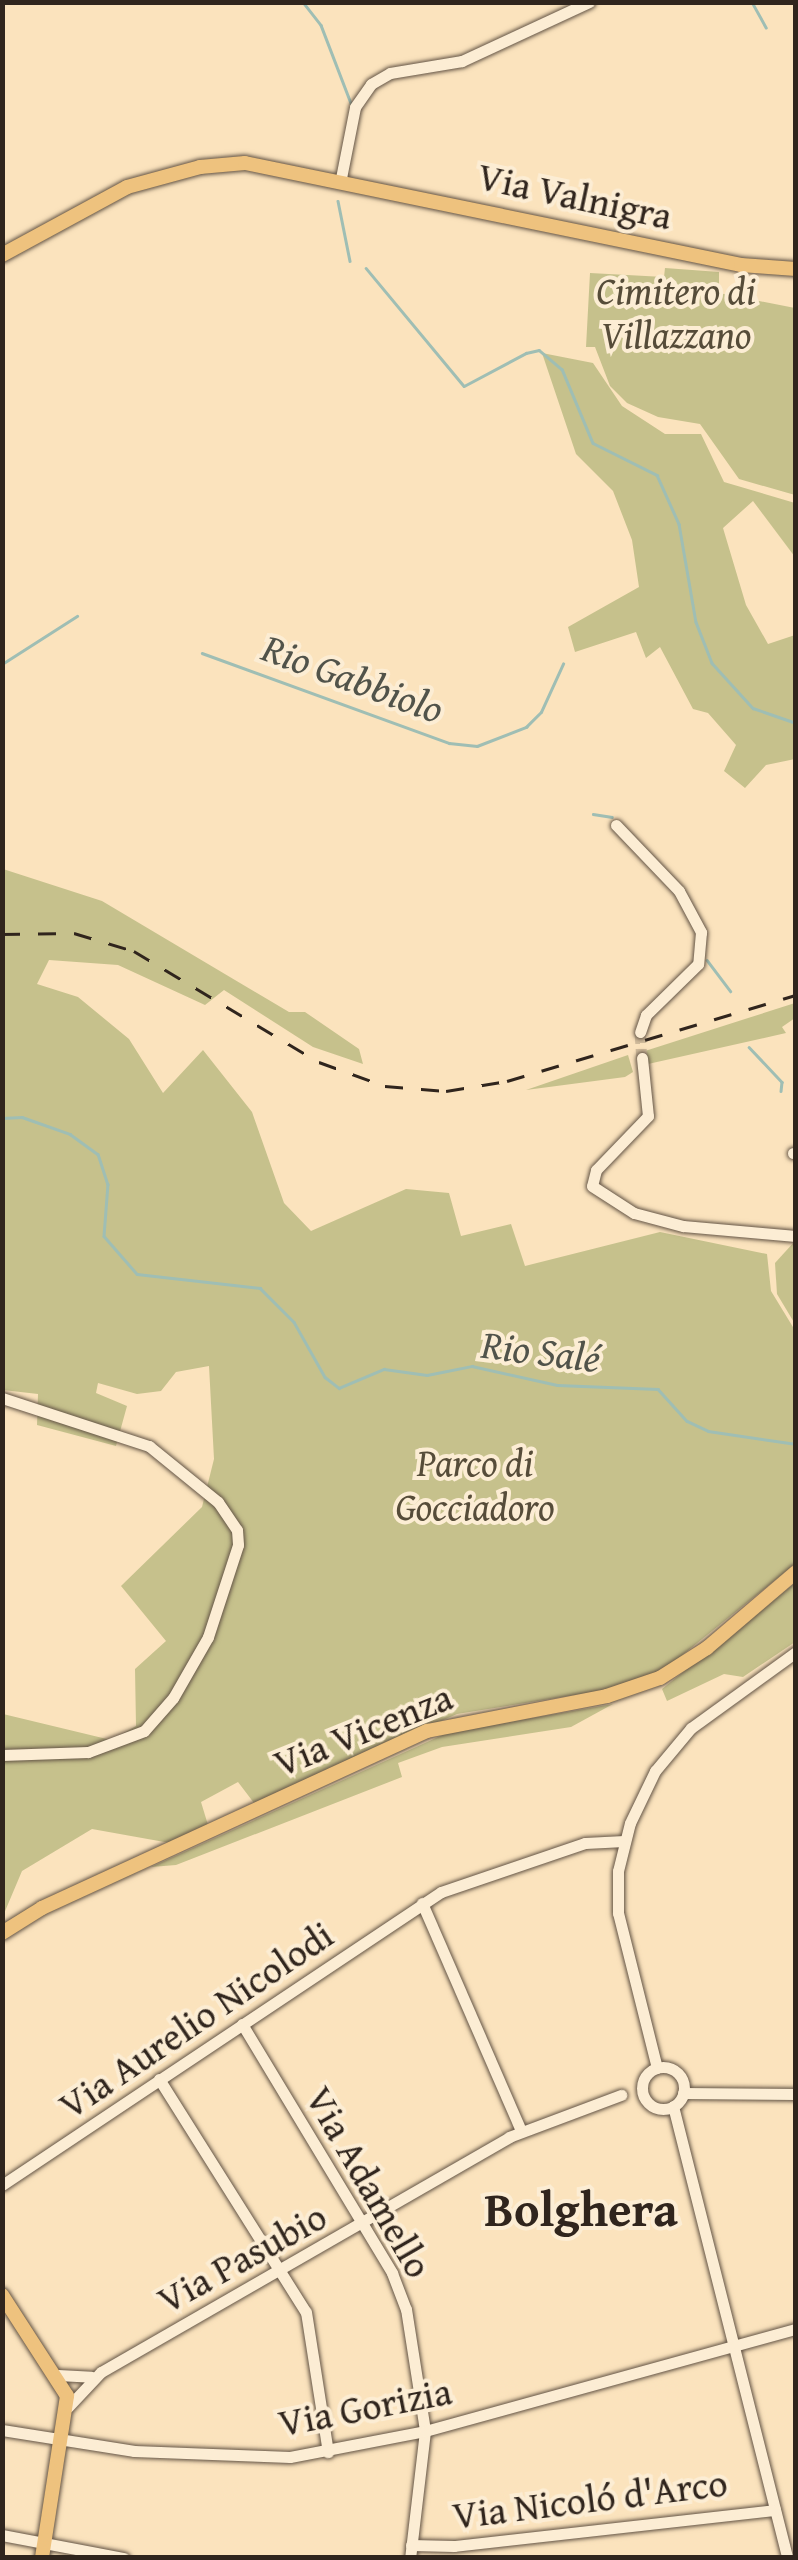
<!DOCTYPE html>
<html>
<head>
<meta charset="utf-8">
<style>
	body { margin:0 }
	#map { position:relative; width:798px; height:2560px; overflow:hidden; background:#fbe3bd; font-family:"Gentium Book Plus",serif }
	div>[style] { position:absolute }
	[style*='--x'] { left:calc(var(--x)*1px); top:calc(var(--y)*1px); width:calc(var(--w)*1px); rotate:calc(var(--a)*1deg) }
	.green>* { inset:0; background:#c6c18c }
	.stream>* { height:2.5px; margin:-1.25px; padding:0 1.25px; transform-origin:1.25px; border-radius:1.25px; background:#9fbeb4 }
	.minor-tunnel>* { height:11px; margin-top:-5.5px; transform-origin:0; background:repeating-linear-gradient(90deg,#d2bd9d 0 11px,transparent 0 16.5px) }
	.roads { filter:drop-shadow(0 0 2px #635445) drop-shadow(0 0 2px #635445) }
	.minor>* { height:11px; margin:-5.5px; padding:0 5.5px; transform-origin:5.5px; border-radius:5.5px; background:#fcedd4 }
	.minor>.ring { margin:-5.5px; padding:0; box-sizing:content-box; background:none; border:11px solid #fcedd4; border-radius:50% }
	.major>* { height:14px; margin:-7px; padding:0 7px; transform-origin:7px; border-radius:7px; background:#eec27e }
	.rail>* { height:2.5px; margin-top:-1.25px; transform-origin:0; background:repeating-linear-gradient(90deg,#30251d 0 18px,transparent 0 36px) }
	span { translate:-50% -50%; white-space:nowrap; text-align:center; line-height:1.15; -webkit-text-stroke:8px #fcedd4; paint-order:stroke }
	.street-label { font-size:38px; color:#30251d }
	.park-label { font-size:38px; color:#564c39; font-style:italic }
	.water-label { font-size:40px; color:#51534a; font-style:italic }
	.district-label { font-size:48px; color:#30251d; font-weight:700 }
	.frame { position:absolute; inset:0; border:5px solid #30251d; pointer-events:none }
</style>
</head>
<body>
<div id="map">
	<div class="green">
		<div style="clip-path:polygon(665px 268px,719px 272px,719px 293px,795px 308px,795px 495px,739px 479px,700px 424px,658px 417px,627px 403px,610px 386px,595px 347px,586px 347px,590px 273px,664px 277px)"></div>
		<div style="clip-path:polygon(542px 353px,593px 363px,622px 406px,665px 434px,701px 434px,724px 482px,795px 503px,795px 557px,753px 501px,723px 528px,746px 605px,768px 644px,795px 635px,795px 759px,766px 765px,745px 788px,724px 771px,736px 745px,708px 713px,693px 709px,660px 647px,646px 658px,636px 632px,575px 652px,568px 627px,639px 587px,632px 540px,613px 491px,576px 454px)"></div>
		<div style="clip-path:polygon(3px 869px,102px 901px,289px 1012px,305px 1012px,359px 1049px,363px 1064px,313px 1047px,224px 990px,205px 1005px,118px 965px,49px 960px,37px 984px,78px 997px,129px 1039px,163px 1093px,203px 1050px,252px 1112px,284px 1203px,311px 1231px,406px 1189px,449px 1193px,461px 1236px,511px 1224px,525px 1266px,660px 1232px,767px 1254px,771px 1291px,796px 1332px,795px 1564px,660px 1673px,606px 1690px,457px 1714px,254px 1803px,238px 1782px,201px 1802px,208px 1825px,170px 1843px,92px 1829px,22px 1871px,3px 1916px,3px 1714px,111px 1740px,136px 1726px,135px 1669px,166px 1641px,121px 1586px,202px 1507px,214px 1459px,209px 1366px,176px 1372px,161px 1391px,137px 1394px,98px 1383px,96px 1393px,127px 1406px,116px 1446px,37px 1425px,38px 1394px,3px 1390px)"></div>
		<div style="clip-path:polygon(795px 1003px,795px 1018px,782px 1027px,786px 1033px,648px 1064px,645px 1051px)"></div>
		<div style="clip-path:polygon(628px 1055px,633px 1072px,625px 1077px,526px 1090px)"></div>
		<div style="clip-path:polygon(795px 1241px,795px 1324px,777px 1294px,775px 1263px)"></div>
		<div style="clip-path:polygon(795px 1583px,795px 1642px,743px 1677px,724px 1674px,667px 1701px,662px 1689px)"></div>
		<div style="clip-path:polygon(613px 1704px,571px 1727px,442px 1747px,398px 1763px,402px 1777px,176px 1865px,151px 1867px,447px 1733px)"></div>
	</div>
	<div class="stream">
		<div style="--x:303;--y:2;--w:29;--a:52"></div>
		<div style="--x:321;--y:25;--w:84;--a:69"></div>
		<div style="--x:752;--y:2;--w:29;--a:61"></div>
		<div style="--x:338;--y:201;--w:61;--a:78.7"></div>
		<div style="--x:366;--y:268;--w:153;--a:50.3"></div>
		<div style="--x:464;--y:386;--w:70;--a:-28"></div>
		<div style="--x:526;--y:353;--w:13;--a:-13"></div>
		<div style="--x:539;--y:350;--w:30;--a:40"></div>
		<div style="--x:562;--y:369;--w:80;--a:67.3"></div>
		<div style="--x:593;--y:443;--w:72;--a:26.6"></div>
		<div style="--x:657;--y:475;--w:54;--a:65.8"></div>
		<div style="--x:679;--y:524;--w:99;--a:80.2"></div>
		<div style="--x:696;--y:622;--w:44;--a:68.7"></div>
		<div style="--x:712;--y:663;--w:61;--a:47.7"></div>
		<div style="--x:753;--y:708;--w:46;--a:19.2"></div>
		<div style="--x:202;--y:653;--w:263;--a:20"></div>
		<div style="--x:449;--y:743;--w:28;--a:6"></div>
		<div style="--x:477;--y:746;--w:53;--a:-21.2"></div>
		<div style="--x:526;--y:727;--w:21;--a:-45"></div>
		<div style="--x:541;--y:712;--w:53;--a:-65.4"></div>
		<div style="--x:2;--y:664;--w:89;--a:-32.6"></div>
		<div style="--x:593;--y:814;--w:19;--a:9"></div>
		<div style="--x:707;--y:960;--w:39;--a:53"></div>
		<div style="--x:749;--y:1047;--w:48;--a:46.7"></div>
		<div style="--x:782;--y:1082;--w:9;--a:96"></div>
		<div style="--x:2;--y:1118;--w:20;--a:-3"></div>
		<div style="--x:22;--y:1117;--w:51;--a:19.5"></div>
		<div style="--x:70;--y:1134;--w:34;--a:36"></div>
		<div style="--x:98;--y:1154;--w:32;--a:72"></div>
		<div style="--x:108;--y:1184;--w:52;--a:94.4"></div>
		<div style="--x:104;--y:1236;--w:50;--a:49"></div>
		<div style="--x:137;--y:1274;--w:124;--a:6.5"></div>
		<div style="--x:260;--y:1288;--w:48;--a:45"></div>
		<div style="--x:294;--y:1322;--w:63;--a:60.6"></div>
		<div style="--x:325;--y:1377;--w:18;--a:38"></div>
		<div style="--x:339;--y:1388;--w:49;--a:-22.9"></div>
		<div style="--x:384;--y:1369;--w:43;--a:7.9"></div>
		<div style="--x:427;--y:1375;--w:46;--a:-11.3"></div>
		<div style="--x:472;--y:1366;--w:87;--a:12.6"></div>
		<div style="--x:557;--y:1385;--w:101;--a:2.3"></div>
		<div style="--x:658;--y:1389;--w:43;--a:47.8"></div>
		<div style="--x:687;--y:1421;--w:23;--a:25"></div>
		<div style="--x:708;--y:1431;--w:89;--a:8.4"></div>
	</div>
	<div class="minor-tunnel">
		<div style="--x:640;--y:1032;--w:26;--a:86"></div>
	</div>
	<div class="roads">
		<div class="minor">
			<div style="--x:341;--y:178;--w:72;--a:-78.8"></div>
			<div style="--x:355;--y:107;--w:28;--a:-55"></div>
			<div style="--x:371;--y:84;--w:22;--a:-30"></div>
			<div style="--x:390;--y:73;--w:73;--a:-9.5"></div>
			<div style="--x:462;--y:61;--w:140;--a:-24.9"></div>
			<div style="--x:616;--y:825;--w:91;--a:46.3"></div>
			<div style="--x:679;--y:891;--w:47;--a:61.8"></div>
			<div style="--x:701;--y:932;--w:32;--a:95"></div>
			<div style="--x:698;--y:964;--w:73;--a:135.6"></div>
			<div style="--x:646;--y:1015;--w:18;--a:109"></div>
			<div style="--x:642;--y:1058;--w:58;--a:84.1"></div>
			<div style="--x:648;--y:1116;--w:75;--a:133.9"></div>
			<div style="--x:596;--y:1170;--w:16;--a:104"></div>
			<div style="--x:592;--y:1186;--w:50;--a:32.7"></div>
			<div style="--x:634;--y:1213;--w:51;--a:14.9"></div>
			<div style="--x:683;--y:1226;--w:113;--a:5.1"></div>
			<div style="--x:793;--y:1153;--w:3;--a:0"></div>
			<div style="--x:2;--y:1398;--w:155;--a:18.1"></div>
			<div style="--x:149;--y:1446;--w:89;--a:39.1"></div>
			<div style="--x:218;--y:1502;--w:34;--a:56"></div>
			<div style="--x:237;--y:1530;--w:15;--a:86"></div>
			<div style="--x:238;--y:1545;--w:97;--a:108.1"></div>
			<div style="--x:208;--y:1637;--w:70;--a:119.8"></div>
			<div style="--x:173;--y:1698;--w:44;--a:131.3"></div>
			<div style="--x:144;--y:1731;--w:60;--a:159.4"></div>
			<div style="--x:88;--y:1752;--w:86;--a:178"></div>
			<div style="--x:422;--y:1903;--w:249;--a:66.5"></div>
			<div style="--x:242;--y:2024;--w:291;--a:58.9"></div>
			<div style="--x:392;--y:2273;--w:39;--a:69"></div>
			<div style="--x:406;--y:2309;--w:123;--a:81.1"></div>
			<div style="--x:425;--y:2431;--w:128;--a:96.7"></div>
			<div class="ring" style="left:642px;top:2067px;width:31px;height:31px"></div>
			<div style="--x:657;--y:2068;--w:160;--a:-104.1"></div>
			<div style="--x:618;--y:1913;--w:42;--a:-90"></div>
			<div style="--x:618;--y:1871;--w:49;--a:-76"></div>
			<div style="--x:630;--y:1823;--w:58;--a:-64.3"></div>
			<div style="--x:655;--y:1771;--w:56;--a:-50.1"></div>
			<div style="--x:691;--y:1728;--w:130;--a:-35.9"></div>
			<div style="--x:159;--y:2079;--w:275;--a:57.8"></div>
			<div style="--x:306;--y:2312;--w:142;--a:81.1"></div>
			<div style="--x:683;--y:2093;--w:113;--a:0.5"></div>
			<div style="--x:673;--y:2106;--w:466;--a:75.8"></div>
			<div style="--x:2;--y:2185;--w:528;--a:-33.72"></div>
			<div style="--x:441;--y:1892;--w:152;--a:-18.8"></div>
			<div style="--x:585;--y:1843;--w:39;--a:-3"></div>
			<div style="--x:58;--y:2375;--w:33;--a:3"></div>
			<div style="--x:68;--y:2407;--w:48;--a:-46.7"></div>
			<div style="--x:101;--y:2372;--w:471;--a:-29.9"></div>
			<div style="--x:509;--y:2137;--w:120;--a:-20.6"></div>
			<div style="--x:2;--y:2430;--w:134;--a:9"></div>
			<div style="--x:134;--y:2451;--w:156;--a:2.2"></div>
			<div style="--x:290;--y:2457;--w:137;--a:-10.9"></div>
			<div style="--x:425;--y:2431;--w:385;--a:-15.4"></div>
			<div style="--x:2;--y:2535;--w:124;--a:10.7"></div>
			<div style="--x:411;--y:2545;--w:43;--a:1.3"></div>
			<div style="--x:454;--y:2546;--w:323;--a:-6.4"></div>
		</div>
		<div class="major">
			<div style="--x:2;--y:255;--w:142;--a:-28.5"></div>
			<div style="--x:127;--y:187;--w:76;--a:-15.3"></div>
			<div style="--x:200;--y:167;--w:45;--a:-5.1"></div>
			<div style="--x:245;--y:163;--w:506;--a:11.62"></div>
			<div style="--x:741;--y:265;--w:55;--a:4.2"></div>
			<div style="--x:2;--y:1933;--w:47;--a:-32"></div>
			<div style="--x:42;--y:1908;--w:424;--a:-24.7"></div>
			<div style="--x:427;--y:1731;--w:183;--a:-11"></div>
			<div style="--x:607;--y:1696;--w:56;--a:-18.8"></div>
			<div style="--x:660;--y:1678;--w:56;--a:-32.6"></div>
			<div style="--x:707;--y:1648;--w:117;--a:-40.5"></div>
			<div style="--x:2;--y:2295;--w:120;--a:57.2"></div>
			<div style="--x:67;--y:2396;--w:164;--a:98.8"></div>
		</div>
	</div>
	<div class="rail">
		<div style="--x:2;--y:934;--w:72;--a:-0.8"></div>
		<div style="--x:74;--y:933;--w:63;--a:16.7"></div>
		<div style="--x:134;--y:951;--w:216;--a:31"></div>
		<div style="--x:319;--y:1062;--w:70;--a:20"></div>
		<div style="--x:385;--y:1086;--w:61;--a:4.7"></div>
		<div style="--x:446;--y:1091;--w:62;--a:-9.3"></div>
		<div style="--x:507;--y:1081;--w:302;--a:-16.6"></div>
	</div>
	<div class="street-label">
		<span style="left:575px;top:196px;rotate:12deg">Via Valnigra</span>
		<span style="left:363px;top:1730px;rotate:-22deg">Via Vicenza</span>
		<span style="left:196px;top:2020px;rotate:-34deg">Via Aurelio Nicolodi</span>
		<span style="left:369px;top:2182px;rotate:60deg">Via Adamello</span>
		<span style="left:242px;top:2258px;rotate:-29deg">Via Pasubio</span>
		<span style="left:365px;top:2407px;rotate:-11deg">Via Gorizia</span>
		<span style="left:590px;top:2499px;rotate:-7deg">Via Nicoló d'Arco</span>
	</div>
	<div class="park-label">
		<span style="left:676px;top:313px">Cimitero di<br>Villazzano</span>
		<span style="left:475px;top:1485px">Parco di<br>Gocciadoro</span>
	</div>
	<div class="water-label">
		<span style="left:353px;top:678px;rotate:20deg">Rio Gabbiolo</span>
		<span style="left:541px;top:1351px;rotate:7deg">Rio Salé</span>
	</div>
	<div class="district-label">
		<span style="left:581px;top:2209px">Bolghera</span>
	</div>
	<div class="frame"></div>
</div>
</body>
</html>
